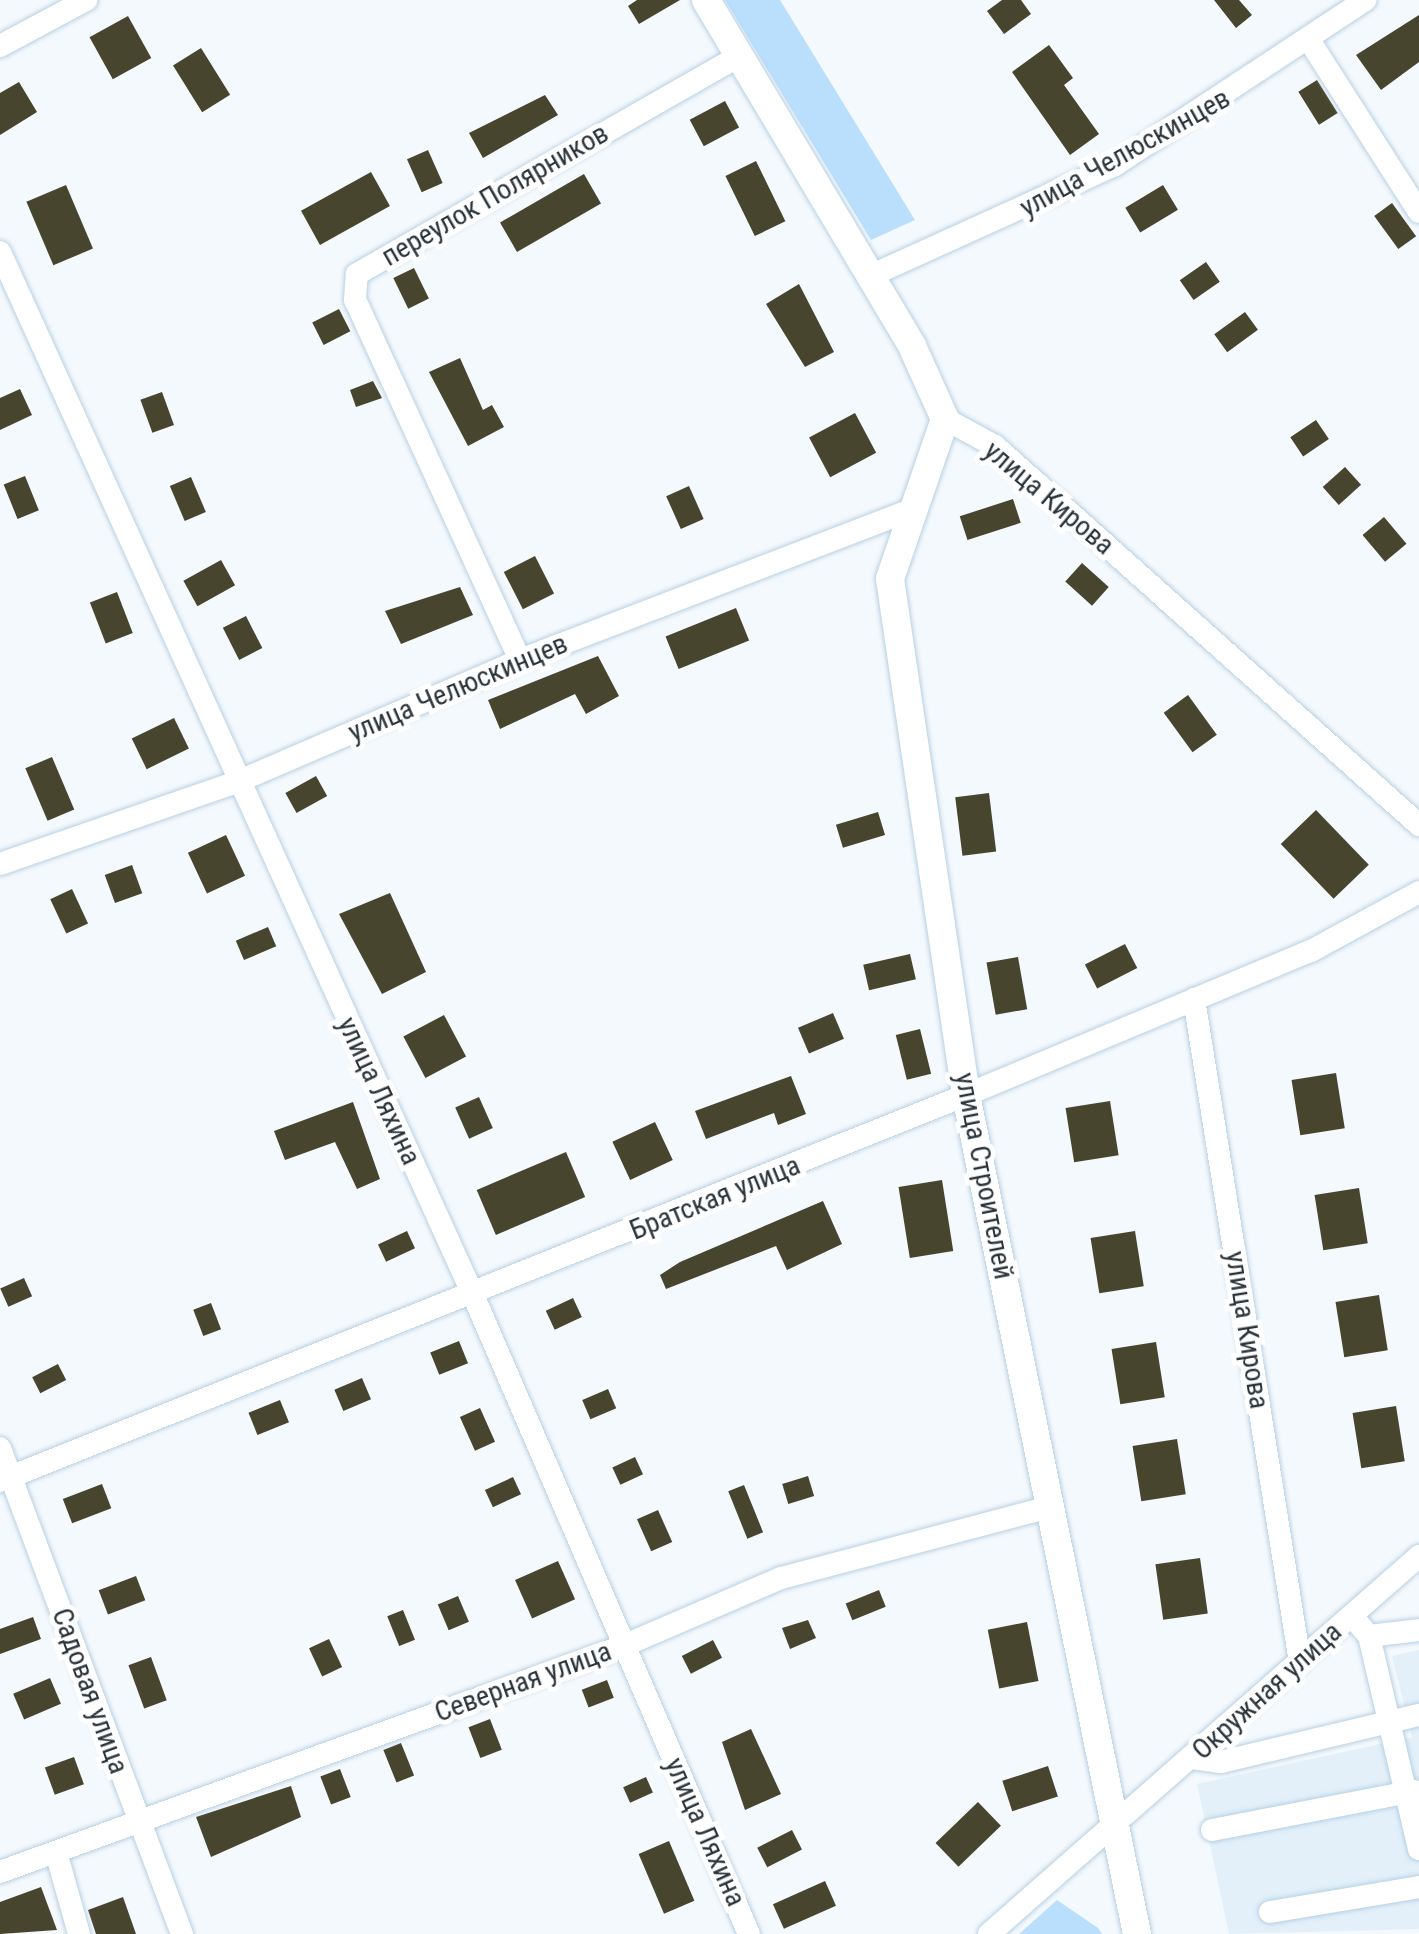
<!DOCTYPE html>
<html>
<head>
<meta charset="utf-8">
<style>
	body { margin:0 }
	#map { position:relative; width:1419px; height:1934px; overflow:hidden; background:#f4f9fd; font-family:"Roboto Condensed",sans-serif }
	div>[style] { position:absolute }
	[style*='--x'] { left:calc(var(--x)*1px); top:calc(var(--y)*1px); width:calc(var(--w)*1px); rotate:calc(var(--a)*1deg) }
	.built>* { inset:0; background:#e3f0fa }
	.green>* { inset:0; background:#badffc }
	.building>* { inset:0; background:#48452e; transform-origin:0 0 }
	.roads { filter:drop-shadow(0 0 2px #b7d0e3) drop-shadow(0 0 2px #b7d0e3) }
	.minor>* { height:22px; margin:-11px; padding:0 11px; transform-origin:11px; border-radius:11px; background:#fff }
	.major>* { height:28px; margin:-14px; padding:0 14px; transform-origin:14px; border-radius:14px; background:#fff }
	span { translate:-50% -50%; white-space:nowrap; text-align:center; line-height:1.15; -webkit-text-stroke:10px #fff; paint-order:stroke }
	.street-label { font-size:28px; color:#29333a }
</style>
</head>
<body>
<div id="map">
	<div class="built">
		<div style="clip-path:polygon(1419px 1650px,1419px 1929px,1229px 1934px,1197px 1784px,1412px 1737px,1392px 1656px)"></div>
	</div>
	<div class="green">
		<div style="clip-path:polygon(725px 0,780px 0,915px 220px,871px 240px)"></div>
		<div style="clip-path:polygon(1057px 1900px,1098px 1928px,1102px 1934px,1019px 1934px)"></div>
	</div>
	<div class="building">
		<div style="clip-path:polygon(637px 0,680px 0,639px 24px,628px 6px)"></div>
		<div style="clip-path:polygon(1002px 0,1021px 0,1031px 14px,1004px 34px,987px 11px)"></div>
		<div style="clip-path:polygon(1214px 0,1239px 0,1252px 15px,1236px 28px)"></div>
		<div style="clip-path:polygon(1419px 15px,1419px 62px,1381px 90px,1356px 55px)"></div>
		<div style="left:128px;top:16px;width:48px;height:44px;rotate:61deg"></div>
		<div style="clip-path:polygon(1049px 45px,1073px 78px,1064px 85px,1099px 134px,1070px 155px,1012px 72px)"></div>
		<div style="left:201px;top:48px;width:55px;height:33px;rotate:58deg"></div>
		<div style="left:1317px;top:80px;width:39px;height:22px;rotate:58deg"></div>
		<div style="clip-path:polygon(19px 82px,37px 112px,0 135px,0 93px)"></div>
		<div style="clip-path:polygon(545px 95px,558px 115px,483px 158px,469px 133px)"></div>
		<div style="left:725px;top:101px;width:30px;height:40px;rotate:62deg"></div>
		<div style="left:428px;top:150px;width:36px;height:23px;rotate:66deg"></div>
		<div style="left:756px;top:161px;width:67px;height:34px;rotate:64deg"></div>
		<div style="left:371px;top:172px;width:39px;height:80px;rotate:61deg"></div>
		<div style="left:584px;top:174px;width:34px;height:97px;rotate:60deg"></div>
		<div style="left:66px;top:185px;width:69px;height:43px;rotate:67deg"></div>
		<div style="left:1163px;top:185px;width:29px;height:44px;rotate:59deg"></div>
		<div style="left:1392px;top:203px;width:41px;height:22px;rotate:54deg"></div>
		<div style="left:1206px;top:262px;width:24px;height:32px;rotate:55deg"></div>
		<div style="left:414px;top:268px;width:34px;height:23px;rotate:64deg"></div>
		<div style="clip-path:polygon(799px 284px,834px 352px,805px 367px,766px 304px)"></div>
		<div style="left:339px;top:309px;width:25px;height:30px;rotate:63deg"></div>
		<div style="left:1245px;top:312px;width:22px;height:38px;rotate:54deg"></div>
		<div style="clip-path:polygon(460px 358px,483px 410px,492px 405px,504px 427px,468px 446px,429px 372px)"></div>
		<div style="clip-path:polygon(373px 381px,382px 398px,356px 407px,350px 390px)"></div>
		<div style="clip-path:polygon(20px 389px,32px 415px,0 430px,0 398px)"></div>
		<div style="left:162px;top:392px;width:35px;height:23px;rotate:70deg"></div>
		<div style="left:855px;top:413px;width:45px;height:52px;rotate:62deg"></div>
		<div style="left:1316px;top:420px;width:23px;height:31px;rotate:56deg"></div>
		<div style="left:1345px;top:467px;width:24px;height:30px;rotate:48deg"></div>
		<div style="left:25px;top:476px;width:37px;height:23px;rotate:68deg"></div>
		<div style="left:191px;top:477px;width:38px;height:23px;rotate:67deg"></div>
		<div style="left:689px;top:486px;width:36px;height:25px;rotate:66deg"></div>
		<div style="left:1013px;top:499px;width:25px;height:56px;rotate:72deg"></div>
		<div style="left:1384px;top:517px;width:35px;height:28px;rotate:50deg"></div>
		<div style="left:535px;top:556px;width:42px;height:35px;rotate:63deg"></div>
		<div style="left:221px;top:560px;width:29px;height:43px;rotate:61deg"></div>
		<div style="left:1082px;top:563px;width:36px;height:25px;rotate:42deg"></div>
		<div style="clip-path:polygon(460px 587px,473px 615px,401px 644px,385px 611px)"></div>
		<div style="left:117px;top:592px;width:44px;height:29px;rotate:69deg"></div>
		<div style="left:736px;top:608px;width:35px;height:76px;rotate:68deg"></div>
		<div style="left:246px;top:616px;width:36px;height:26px;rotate:63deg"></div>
		<div style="clip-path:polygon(598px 656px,619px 696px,586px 714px,575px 694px,500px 729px,488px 700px)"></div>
		<div style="left:1188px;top:695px;width:49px;height:30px;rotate:54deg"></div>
		<div style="left:174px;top:718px;width:34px;height:47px;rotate:64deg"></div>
		<div style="left:52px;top:757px;width:57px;height:29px;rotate:67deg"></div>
		<div style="left:316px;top:776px;width:23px;height:35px;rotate:61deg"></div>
		<div style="left:989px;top:793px;width:59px;height:34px;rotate:83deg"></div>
		<div style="left:1316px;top:810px;width:76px;height:49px;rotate:46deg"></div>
		<div style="left:878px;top:812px;width:24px;height:44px;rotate:73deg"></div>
		<div style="left:226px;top:835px;width:45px;height:42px;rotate:65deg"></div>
		<div style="left:132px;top:865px;width:30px;height:29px;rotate:70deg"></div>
		<div style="left:72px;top:889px;width:38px;height:24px;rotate:65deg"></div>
		<div style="clip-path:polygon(390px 893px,426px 972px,382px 994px,339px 914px)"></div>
		<div style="left:268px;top:927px;width:21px;height:35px;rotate:67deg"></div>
		<div style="left:1125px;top:944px;width:27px;height:45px;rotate:63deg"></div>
		<div style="left:910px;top:954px;width:26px;height:48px;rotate:77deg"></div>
		<div style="left:1018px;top:957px;width:53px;height:32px;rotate:80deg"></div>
		<div style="left:833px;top:1013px;width:28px;height:38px;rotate:67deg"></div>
		<div style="left:444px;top:1015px;width:47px;height:46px;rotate:62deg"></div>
		<div style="left:920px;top:1029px;width:46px;height:25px;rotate:76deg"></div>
		<div style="left:1336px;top:1073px;width:56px;height:45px;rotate:81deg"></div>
		<div style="clip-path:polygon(791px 1076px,806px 1114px,778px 1125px,774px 1113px,706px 1139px,695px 1111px)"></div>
		<div style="left:479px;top:1097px;width:34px;height:26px;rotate:66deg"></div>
		<div style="left:1110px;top:1101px;width:55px;height:45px;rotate:81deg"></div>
		<div style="clip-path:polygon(353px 1102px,380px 1179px,357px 1189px,335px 1142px,285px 1160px,274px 1131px)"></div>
		<div style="left:655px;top:1122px;width:42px;height:47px;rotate:65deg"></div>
		<div style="left:566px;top:1152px;width:49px;height:97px;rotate:67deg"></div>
		<div style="left:942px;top:1180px;width:72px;height:44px;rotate:81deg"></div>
		<div style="left:1359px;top:1188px;width:56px;height:45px;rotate:81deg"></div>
		<div style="clip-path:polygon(823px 1201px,842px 1244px,787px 1270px,776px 1246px,666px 1289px,660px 1275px,680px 1262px)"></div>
		<div style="left:407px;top:1231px;width:19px;height:32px;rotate:65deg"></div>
		<div style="left:1135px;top:1231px;width:56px;height:45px;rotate:81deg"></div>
		<div style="left:24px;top:1278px;width:20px;height:26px;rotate:66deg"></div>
		<div style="left:1379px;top:1295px;width:56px;height:44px;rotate:81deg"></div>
		<div style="left:573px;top:1298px;width:21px;height:30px;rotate:65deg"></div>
		<div style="left:211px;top:1303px;width:28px;height:19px;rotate:69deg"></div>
		<div style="left:459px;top:1341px;width:24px;height:31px;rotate:68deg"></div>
		<div style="left:1156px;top:1342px;width:56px;height:45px;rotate:81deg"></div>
		<div style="left:58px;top:1364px;width:18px;height:29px;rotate:63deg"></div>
		<div style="left:362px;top:1378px;width:23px;height:30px;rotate:67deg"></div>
		<div style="left:608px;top:1389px;width:21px;height:28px;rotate:67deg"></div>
		<div style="left:280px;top:1400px;width:24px;height:34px;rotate:68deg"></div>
		<div style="left:1396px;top:1406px;width:56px;height:44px;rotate:81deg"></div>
		<div style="left:480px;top:1408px;width:37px;height:22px;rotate:66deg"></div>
		<div style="left:1177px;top:1439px;width:56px;height:45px;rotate:81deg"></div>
		<div style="left:635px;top:1457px;width:19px;height:25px;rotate:65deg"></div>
		<div style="left:808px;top:1476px;width:21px;height:27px;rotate:73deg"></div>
		<div style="left:513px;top:1477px;width:19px;height:31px;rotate:65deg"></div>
		<div style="left:102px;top:1484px;width:26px;height:42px;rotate:69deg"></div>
		<div style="left:744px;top:1485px;width:51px;height:17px;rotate:68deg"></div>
		<div style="left:658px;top:1510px;width:35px;height:23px;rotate:66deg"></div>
		<div style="left:1200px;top:1558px;width:56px;height:45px;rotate:82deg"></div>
		<div style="left:558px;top:1561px;width:42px;height:47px;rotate:66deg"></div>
		<div style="left:136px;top:1576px;width:26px;height:40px;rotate:69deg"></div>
		<div style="left:879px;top:1590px;width:18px;height:36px;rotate:68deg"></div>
		<div style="left:458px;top:1596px;width:28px;height:22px;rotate:67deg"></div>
		<div style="left:403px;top:1610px;width:32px;height:17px;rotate:68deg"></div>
		<div style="clip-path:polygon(33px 1617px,41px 1639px,0 1654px,0 1629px)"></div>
		<div style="clip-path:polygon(808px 1620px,816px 1638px,790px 1649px,782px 1628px)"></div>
		<div style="left:1027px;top:1622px;width:60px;height:40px;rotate:79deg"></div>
		<div style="left:329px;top:1639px;width:31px;height:22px;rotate:65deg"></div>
		<div style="left:713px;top:1640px;width:20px;height:35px;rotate:63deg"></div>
		<div style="left:151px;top:1657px;width:46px;height:24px;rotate:70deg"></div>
		<div style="left:50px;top:1678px;width:28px;height:40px;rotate:67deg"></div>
		<div style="left:607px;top:1680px;width:19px;height:27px;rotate:69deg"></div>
		<div style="left:490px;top:1719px;width:33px;height:23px;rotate:69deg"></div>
		<div style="clip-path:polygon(751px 1729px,781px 1794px,745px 1810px,722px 1742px)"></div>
		<div style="left:401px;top:1743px;width:35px;height:19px;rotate:68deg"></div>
		<div style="left:74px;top:1757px;width:29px;height:31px;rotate:70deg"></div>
		<div style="left:1048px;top:1766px;width:32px;height:48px;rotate:72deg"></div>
		<div style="left:340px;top:1769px;width:30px;height:21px;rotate:69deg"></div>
		<div style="left:646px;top:1777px;width:17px;height:25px;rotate:66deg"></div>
		<div style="clip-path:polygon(291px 1786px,301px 1817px,211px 1857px,196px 1817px)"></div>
		<div style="left:978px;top:1802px;width:33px;height:59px;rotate:46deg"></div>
		<div style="left:792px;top:1830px;width:22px;height:39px;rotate:63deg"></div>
		<div style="left:669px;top:1841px;width:65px;height:33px;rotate:67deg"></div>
		<div style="left:825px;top:1881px;width:27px;height:57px;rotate:66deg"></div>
		<div style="clip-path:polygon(41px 1887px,57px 1930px,0 1934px,0 1902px)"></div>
		<div style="clip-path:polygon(123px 1897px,136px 1934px,96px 1934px,88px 1910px)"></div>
	</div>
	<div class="roads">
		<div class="minor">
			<div style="--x:1309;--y:40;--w:204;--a:57.4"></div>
			<div style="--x:0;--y:46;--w:98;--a:-28.1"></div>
			<div style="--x:0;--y:252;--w:1147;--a:65.6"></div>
			<div style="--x:474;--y:1297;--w:694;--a:66.65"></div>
			<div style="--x:868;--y:277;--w:271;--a:-24.4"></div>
			<div style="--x:1115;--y:165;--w:300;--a:-33.4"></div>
			<div style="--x:945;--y:419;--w:57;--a:28.4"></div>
			<div style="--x:995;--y:446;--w:569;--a:41.79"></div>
			<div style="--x:520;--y:660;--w:396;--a:-114.6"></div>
			<div style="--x:355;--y:300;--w:26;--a:-86"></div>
			<div style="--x:357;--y:274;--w:440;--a:-29.7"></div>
			<div style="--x:0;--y:864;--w:251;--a:-19.1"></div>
			<div style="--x:237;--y:782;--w:308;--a:-23.3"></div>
			<div style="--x:520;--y:660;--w:423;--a:-21"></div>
			<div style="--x:1194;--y:999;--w:671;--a:80.92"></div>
			<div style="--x:0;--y:1448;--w:519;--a:69.47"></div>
			<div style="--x:0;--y:1481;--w:1040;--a:-21.78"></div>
			<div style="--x:966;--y:1095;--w:374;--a:-22.7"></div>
			<div style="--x:1311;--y:951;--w:123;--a:-28.6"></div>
			<div style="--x:1352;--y:1616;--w:26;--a:50"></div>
			<div style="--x:1369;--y:1636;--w:219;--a:76.8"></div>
			<div style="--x:1369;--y:1636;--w:50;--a:-6.8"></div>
			<div style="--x:1192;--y:1758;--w:29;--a:8"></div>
			<div style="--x:1221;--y:1762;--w:204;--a:-13.4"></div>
			<div style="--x:1212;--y:1830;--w:206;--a:-10.9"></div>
			<div style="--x:56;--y:1852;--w:85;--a:74.3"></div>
			<div style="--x:0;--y:1872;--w:663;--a:-19.94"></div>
			<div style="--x:623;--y:1646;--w:172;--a:-23.3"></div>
			<div style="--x:781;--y:1578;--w:278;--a:-14.8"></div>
			<div style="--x:1270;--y:1912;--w:151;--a:-9.5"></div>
			<div style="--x:989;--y:1934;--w:573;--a:-41.32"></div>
		</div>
		<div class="major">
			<div style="--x:706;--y:0;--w:403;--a:59.2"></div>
			<div style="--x:912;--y:346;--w:80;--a:65.7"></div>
			<div style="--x:945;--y:419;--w:169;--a:109"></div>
			<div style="--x:890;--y:579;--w:522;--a:81.62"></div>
			<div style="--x:966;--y:1095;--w:856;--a:78.48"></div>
		</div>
	</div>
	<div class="street-label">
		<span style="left:1125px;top:153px;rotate:-29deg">улица Челюскинцев</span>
		<span style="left:495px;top:195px;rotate:-30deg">переулок Полярников</span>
		<span style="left:1049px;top:498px;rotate:40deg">улица Кирова</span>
		<span style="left:458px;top:688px;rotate:-23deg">улица Челюскинцев</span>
		<span style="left:379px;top:1091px;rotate:65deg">улица Ляхина</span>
		<span style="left:984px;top:1176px;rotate:79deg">улица Строителей</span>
		<span style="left:715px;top:1198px;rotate:-22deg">Братская улица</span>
		<span style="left:1247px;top:1330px;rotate:81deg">улица Кирова</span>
		<span style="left:523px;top:1682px;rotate:-20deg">Северная улица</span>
		<span style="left:90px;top:1691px;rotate:70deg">Садовая улица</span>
		<span style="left:1267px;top:1691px;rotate:-42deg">Окружная улица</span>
		<span style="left:705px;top:1832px;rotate:66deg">улица Ляхина</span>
	</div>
</div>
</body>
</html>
